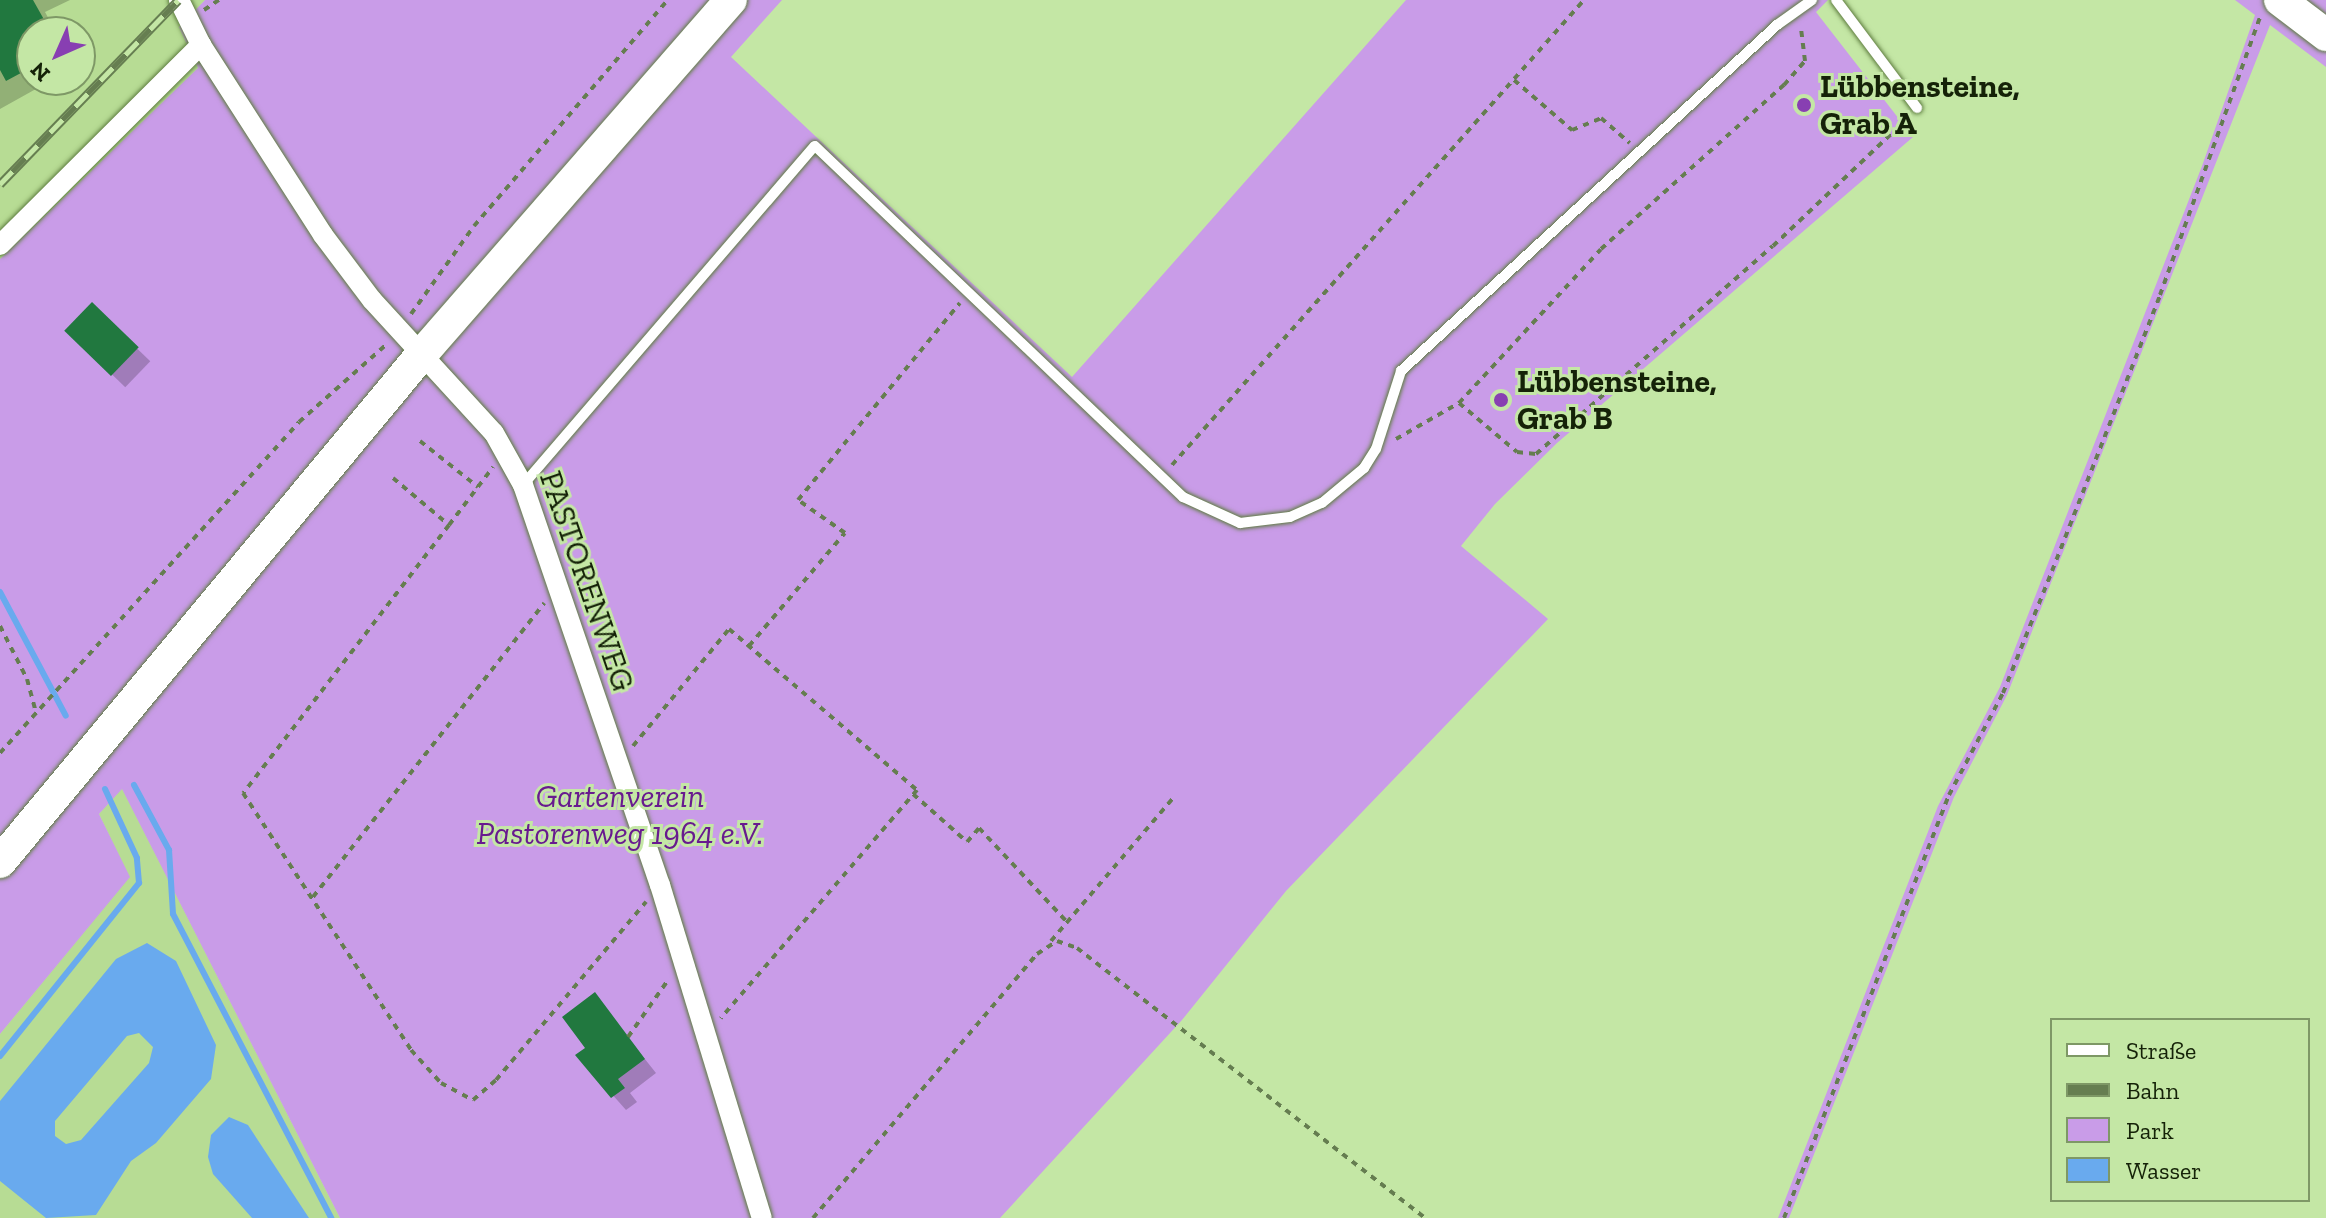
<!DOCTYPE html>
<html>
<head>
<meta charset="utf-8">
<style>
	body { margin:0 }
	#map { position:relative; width:2326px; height:1218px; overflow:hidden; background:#c4e7a5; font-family:"Zilla Slab",serif }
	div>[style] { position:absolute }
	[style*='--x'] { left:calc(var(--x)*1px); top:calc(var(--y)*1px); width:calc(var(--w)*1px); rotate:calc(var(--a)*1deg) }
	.built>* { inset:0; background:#b7dc94 }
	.green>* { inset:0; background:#c99ce8 }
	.water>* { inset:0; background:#69aaee }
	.shadow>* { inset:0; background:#0003; transform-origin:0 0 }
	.stream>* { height:6px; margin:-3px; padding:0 3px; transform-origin:3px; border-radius:3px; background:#69aaee }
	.building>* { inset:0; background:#21783f; transform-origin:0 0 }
	.path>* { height:4px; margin-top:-2px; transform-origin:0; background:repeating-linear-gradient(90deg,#657d50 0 6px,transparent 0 12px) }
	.roads { filter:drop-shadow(0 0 2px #5d7c3f) drop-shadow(0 0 2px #5d7c3f) }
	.lane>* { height:10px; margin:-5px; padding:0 5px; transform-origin:5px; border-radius:5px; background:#fff }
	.street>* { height:20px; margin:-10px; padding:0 10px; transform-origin:10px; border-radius:10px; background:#fff }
	.primary>* { height:32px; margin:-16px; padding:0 16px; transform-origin:16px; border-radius:16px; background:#fff }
	.rail>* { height:9px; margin-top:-4.5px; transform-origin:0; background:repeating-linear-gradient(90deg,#c4e7a5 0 18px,#667e51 0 36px); box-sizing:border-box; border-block:2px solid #667e51 }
	.dots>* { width:22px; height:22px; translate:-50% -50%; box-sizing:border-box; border:4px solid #c4e7a5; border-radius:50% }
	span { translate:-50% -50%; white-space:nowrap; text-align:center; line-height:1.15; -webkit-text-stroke:6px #c4e7a5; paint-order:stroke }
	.poi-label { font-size:32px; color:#152208; font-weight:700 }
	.left { translate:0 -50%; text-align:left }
	.street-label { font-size:32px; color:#152208 }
	.park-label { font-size:32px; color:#681a8f; font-style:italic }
	.legend { position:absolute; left:2050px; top:1018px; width:260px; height:184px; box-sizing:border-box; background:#c4e7a5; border:2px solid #7e9866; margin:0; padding:10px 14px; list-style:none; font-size:24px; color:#152208 }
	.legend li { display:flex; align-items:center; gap:16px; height:40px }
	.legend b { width:40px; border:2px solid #7e9866 }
	.north { position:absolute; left:16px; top:16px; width:80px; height:80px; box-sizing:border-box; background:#c4e7a5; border:2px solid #7e9866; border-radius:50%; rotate:225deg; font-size:22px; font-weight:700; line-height:32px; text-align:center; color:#152208 }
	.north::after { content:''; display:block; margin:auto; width:28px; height:36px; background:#883fb2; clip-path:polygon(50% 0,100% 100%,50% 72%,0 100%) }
</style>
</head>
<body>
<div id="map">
	<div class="built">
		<div style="clip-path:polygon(evenodd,0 0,205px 0,179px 27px,198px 68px,0 259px,0 0,32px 32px,80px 32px,80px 80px,32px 80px,32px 32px)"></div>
		<div style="clip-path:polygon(122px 788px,340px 1218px,0 1218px,0 1034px,129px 877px,99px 814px)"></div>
	</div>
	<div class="green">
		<div style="clip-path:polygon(205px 0,782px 0,731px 57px,1072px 377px,1406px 0,1828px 0,1816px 12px,1913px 137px,1557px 443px,1495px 504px,1461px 546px,1548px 619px,1286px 891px,1182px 1020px,1000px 1218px,340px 1218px,122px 789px,99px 814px,130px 877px,0 1034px,0 259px,198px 68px,179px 27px)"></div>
		<div style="clip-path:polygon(2235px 0,2326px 0,2326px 67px,2270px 25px,2007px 695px,1954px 797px,1789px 1218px,1778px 1218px,1938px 806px,2000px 687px,2202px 166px,2255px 15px)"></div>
	</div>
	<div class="water">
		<div style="clip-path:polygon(evenodd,147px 943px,176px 961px,216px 1045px,211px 1079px,156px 1143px,131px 1161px,96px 1215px,46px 1218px,0 1181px,0 1101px,116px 959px,147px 943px,139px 1033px,153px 1047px,149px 1063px,81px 1140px,66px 1144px,55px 1136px,55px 1121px,127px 1036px,139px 1033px)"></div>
		<div style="clip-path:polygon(229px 1117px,248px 1125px,309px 1218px,252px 1218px,213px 1174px,208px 1157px,211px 1135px)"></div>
	</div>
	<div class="shadow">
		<div style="clip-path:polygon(0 0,70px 0,45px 12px,56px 32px,32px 32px,32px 80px,52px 80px,0 109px)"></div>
		<div style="left:92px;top:305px;width:81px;height:36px;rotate:44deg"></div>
		<div style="clip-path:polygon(594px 995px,656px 1073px,630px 1093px,637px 1102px,626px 1110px,578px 1056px,588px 1048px)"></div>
	</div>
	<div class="stream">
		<div style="--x:0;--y:592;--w:140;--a:62"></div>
		<div style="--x:134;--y:785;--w:74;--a:61.7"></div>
		<div style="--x:169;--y:850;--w:64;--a:86.4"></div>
		<div style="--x:173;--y:914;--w:343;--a:62.5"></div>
		<div style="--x:0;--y:1056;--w:222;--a:-51.2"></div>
		<div style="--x:139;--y:883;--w:25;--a:-95"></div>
		<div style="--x:137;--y:858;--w:76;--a:-114.9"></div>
	</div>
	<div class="building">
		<div style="clip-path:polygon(0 0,33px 0,51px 32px,32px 32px,32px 67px,6px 81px,0 70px)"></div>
		<div style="left:92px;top:302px;width:65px;height:40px;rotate:44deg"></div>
		<div style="clip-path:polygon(595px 992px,645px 1059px,618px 1079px,625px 1088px,611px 1098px,575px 1055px,585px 1048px,562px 1017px)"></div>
	</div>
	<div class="path">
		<div style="--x:204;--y:10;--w:18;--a:-34"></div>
		<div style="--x:1514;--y:80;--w:77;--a:40.8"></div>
		<div style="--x:1572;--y:130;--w:31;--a:-22"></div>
		<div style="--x:1601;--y:118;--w:38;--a:41"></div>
		<div style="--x:411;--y:314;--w:108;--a:-54.4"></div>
		<div style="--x:474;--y:226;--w:298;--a:-49.4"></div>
		<div style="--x:1459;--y:403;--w:76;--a:40.2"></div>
		<div style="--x:1517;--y:452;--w:19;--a:6"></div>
		<div style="--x:1536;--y:454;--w:315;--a:-41.3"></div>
		<div style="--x:1773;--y:246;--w:187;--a:-43.5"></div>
		<div style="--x:1396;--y:439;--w:73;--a:-29.7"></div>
		<div style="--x:1459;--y:403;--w:209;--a:-47.3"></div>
		<div style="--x:1601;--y:249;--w:246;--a:-41.9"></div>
		<div style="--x:1784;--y:85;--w:32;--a:-49"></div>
		<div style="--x:1805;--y:61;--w:35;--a:-97"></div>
		<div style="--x:420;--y:441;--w:74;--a:38.4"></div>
		<div style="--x:1172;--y:465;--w:621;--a:-48.46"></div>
		<div style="--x:393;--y:478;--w:73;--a:40"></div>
		<div style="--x:449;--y:525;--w:73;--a:-52.8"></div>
		<div style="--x:449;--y:525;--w:338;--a:127.5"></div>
		<div style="--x:243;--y:793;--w:307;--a:56.8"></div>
		<div style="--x:411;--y:1050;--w:45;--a:47.7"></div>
		<div style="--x:441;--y:1083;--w:36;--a:28"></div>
		<div style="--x:473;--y:1100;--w:30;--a:-41"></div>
		<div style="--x:496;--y:1080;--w:233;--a:-49.9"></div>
		<div style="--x:0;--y:626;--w:59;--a:63"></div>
		<div style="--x:27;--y:679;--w:34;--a:75"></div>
		<div style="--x:749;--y:646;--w:148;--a:-49.7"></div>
		<div style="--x:845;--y:533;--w:57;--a:-144.9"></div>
		<div style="--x:798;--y:500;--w:255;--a:-50.6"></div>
		<div style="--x:633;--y:746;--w:151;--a:-50.6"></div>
		<div style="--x:729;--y:629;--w:248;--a:40.6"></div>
		<div style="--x:917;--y:790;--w:301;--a:130.7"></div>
		<div style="--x:0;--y:753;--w:446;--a:-47.9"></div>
		<div style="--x:299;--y:422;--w:119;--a:-41.6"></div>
		<div style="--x:913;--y:794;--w:72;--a:41.6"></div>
		<div style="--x:967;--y:842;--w:18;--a:-49"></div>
		<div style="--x:979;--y:828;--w:129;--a:46.9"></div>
		<div style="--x:313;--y:897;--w:374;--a:-51.8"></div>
		<div style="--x:1051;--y:941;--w:189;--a:-49.5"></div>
		<div style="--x:628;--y:1037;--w:70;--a:-54.9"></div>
		<div style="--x:813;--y:1218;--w:346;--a:-49.7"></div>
		<div style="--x:1037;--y:954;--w:24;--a:-33"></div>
		<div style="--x:1057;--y:941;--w:21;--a:19"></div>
		<div style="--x:1077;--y:948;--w:440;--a:37.8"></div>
		<div style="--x:1784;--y:1218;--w:454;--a:-68.7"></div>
		<div style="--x:1949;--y:795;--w:115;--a:-62.1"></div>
		<div style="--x:2003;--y:693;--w:131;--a:-68.1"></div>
		<div style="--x:2052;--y:571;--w:296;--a:-68.6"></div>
		<div style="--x:2160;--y:295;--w:299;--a:-70.2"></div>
	</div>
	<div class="roads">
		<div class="lane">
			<div style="--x:1836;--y:0;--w:135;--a:53.1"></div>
			<div style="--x:523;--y:485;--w:447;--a:-49.3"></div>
			<div style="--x:815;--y:146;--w:509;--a:43.65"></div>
			<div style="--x:1183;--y:497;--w:63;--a:24.5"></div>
			<div style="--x:1240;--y:523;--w:50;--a:-6.8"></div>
			<div style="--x:1290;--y:517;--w:35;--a:-24"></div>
			<div style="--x:1322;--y:503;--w:55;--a:-39.8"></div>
			<div style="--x:1364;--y:468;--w:22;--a:-58"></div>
			<div style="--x:1376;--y:449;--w:82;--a:-72.2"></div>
			<div style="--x:1401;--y:371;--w:511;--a:-42.62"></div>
			<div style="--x:1777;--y:25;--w:43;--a:-35.5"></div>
		</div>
		<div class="street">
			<div style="--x:179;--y:0;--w:50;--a:63.9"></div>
			<div style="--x:201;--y:45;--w:226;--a:57.3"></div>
			<div style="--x:323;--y:235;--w:81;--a:53"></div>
			<div style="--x:372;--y:300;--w:180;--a:47.5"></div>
			<div style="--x:494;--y:433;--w:60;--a:60.9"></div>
			<div style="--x:523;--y:485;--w:423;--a:71.1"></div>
			<div style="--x:660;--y:885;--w:348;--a:73"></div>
			<div style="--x:0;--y:245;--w:284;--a:-44.9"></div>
		</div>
		<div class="primary">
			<div style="--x:2280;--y:0;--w:58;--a:37.3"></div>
			<div style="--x:0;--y:862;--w:660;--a:-50.28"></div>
			<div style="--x:422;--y:354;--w:470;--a:-48.9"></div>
		</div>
	</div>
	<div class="rail">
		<div style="--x:0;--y:184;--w:256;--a:-45.9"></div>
	</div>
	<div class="dots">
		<div style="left:1804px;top:105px;background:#883fb2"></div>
		<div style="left:1501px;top:400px;background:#883fb2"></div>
	</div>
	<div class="poi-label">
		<span class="left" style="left:1820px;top:105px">Lübbensteine,<br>Grab A</span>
		<span class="left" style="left:1517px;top:400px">Lübbensteine,<br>Grab B</span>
	</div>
	<div class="street-label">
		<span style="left:587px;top:581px;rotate:71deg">PASTORENWEG</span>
	</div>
	<div class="park-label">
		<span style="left:620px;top:815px">Gartenverein<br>Pastorenweg 1964 e.V.</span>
	</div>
	<ul class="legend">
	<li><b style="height:10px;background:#fff"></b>Straße</li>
	<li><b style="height:10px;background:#667e51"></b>Bahn</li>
	<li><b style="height:22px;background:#c99ce8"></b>Park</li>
	<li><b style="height:22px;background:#69aaee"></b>Wasser</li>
	</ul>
	<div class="north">N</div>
</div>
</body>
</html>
